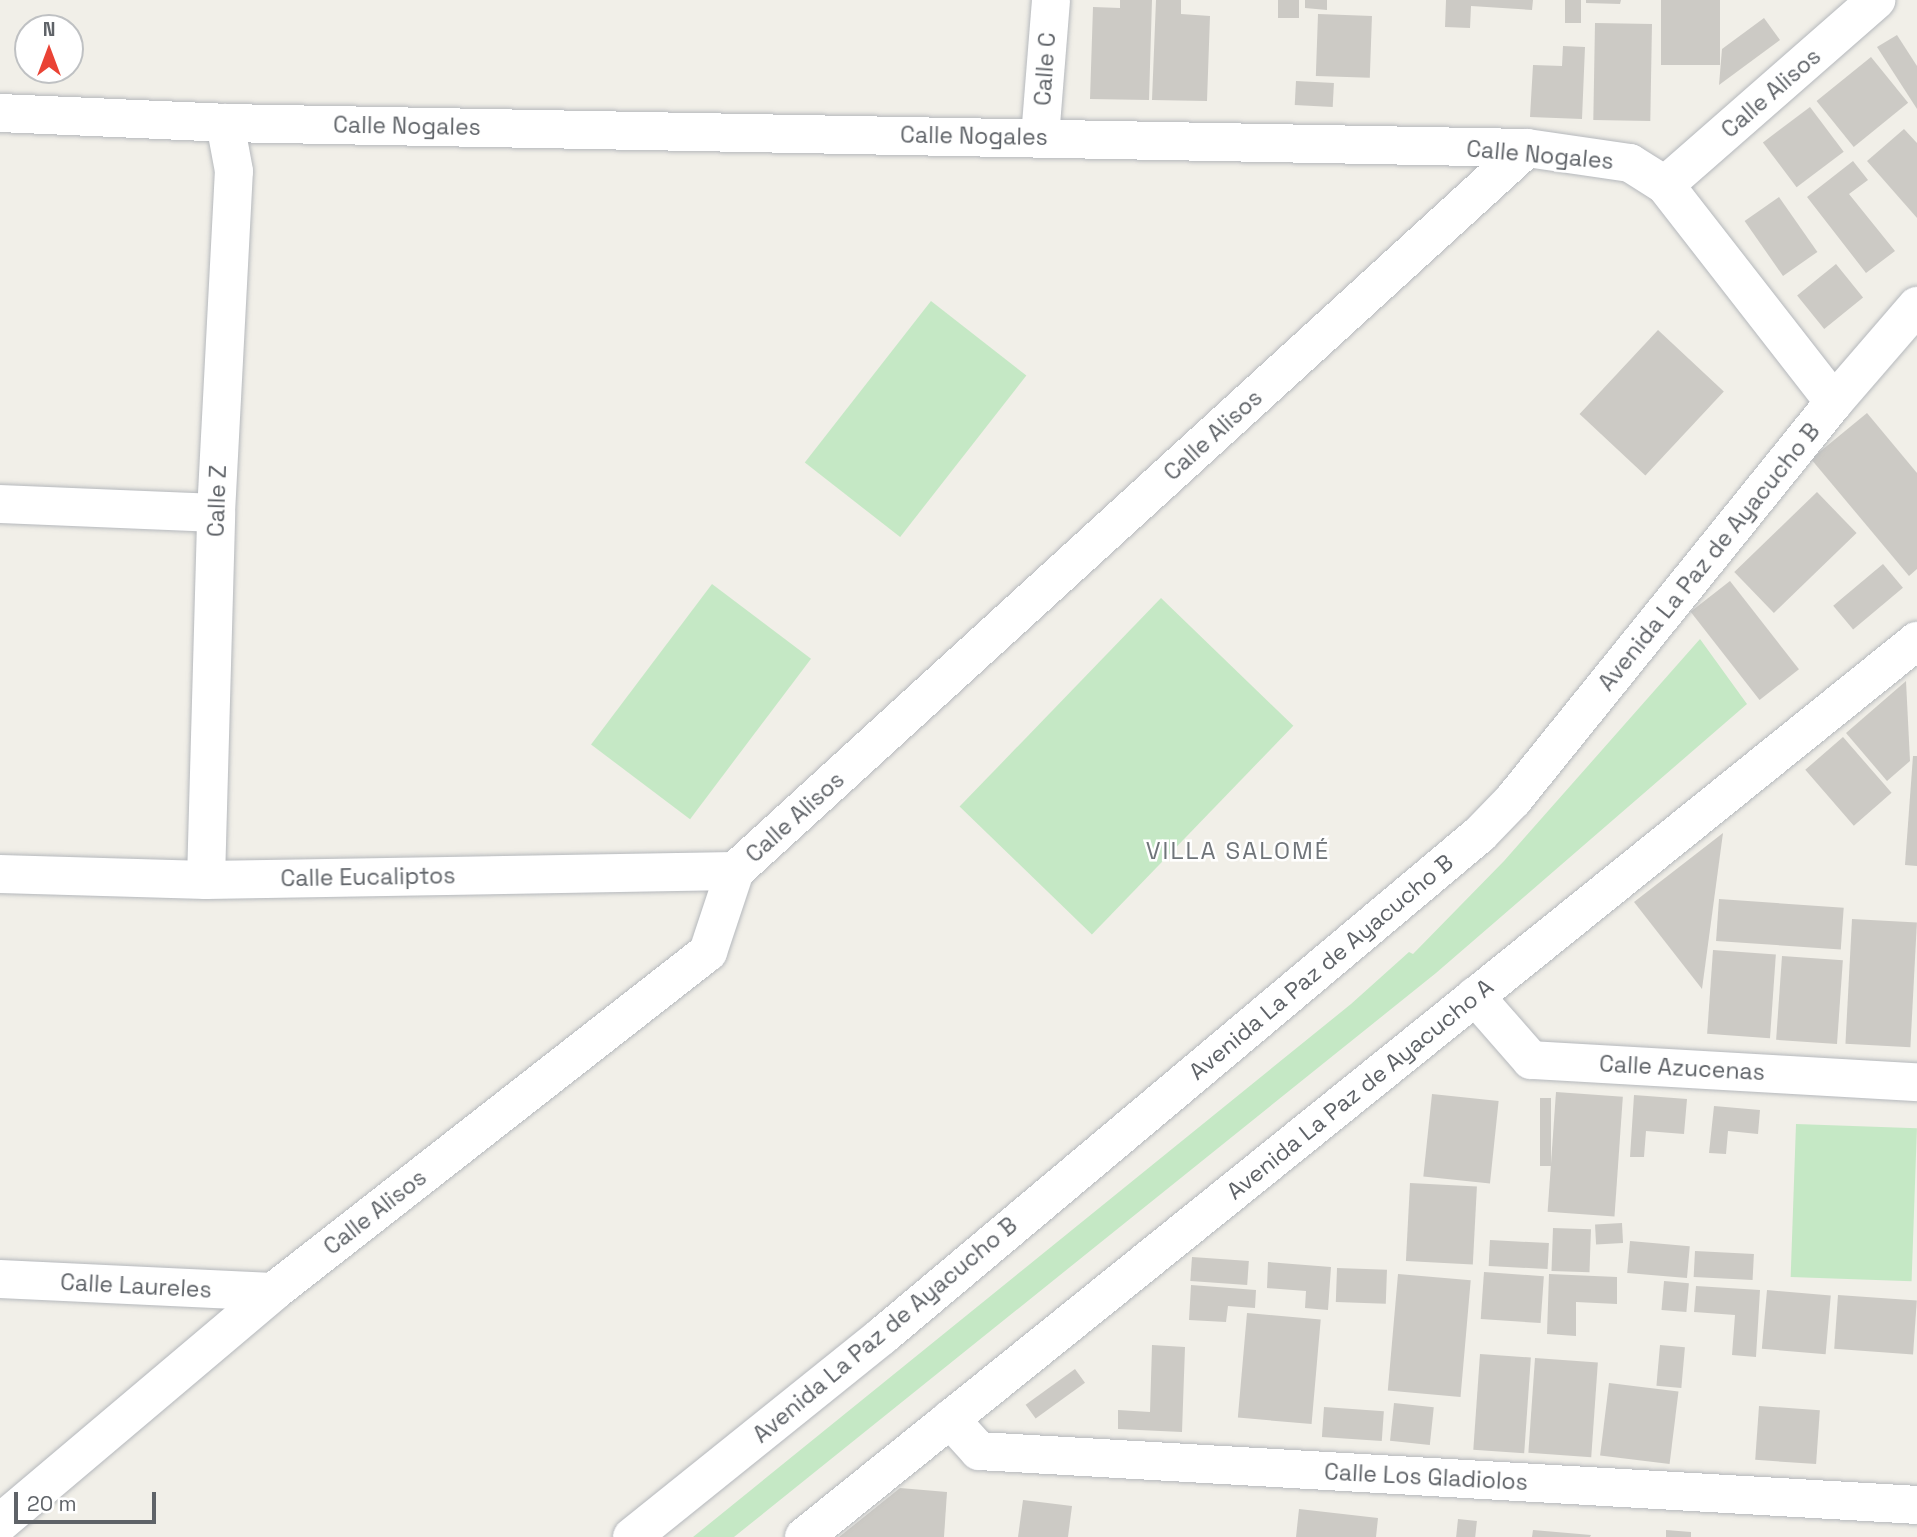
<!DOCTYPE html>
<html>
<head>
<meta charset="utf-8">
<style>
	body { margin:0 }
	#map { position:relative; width:1917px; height:1537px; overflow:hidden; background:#f1efe8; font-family:"Space Grotesk",sans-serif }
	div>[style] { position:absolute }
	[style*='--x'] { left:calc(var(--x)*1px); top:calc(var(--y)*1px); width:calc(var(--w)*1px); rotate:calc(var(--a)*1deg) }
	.green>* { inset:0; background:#c5e8c5; transform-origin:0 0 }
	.building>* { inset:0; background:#cccac5; transform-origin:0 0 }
	.roads { filter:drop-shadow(0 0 2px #b5b8bc) drop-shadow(0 0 2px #b5b8bc) }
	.minor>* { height:38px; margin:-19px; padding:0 19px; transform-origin:19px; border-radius:19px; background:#fff }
	.secondary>* { height:38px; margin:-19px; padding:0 19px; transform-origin:19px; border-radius:19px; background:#fff }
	span { translate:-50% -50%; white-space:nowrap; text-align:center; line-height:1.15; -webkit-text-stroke:5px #fff; paint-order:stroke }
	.street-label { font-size:23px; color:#5f6368 }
	.neighbourhood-label { font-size:24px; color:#70757a; letter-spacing:2px }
	.north { position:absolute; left:14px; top:14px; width:70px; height:70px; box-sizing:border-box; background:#fff; border:2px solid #bfc1c3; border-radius:50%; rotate:0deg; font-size:19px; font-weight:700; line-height:28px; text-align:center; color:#5f6368 }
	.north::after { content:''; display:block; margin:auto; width:24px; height:32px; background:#ea4335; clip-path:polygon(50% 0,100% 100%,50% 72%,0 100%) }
	.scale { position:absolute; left:14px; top:1492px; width:142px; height:32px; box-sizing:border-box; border:4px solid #5f6368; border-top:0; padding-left:9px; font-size:21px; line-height:24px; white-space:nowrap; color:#5f6368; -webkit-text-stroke:5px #fff; paint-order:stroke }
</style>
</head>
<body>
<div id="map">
	<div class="green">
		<div style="left:931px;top:301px;width:121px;height:205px;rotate:38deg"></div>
		<div style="left:712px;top:584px;width:124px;height:201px;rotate:37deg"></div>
		<div style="left:1161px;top:598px;width:184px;height:290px;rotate:44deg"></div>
		<div style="clip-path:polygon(1700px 639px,1747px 704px,1436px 973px,734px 1537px,693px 1537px,1351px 1004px,1409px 952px,1413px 954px,1504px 861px)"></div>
		<div style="left:1796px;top:1124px;width:121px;height:153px;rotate:2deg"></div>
	</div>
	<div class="building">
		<div style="clip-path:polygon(1120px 0,1152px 0,1149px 100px,1090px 99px,1093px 7px,1120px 8px)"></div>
		<div style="clip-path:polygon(1156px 0,1181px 0,1181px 14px,1210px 16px,1207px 101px,1152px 100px)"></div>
		<div style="left:1278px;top:0;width:21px;height:18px"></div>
		<div style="clip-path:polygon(1305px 0,1327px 0,1327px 10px,1305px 8px)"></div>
		<div style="clip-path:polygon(1446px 0,1533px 0,1532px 10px,1471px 6px,1470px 28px,1445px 27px)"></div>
		<div style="left:1565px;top:0;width:16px;height:23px"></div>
		<div style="clip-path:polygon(1586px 0,1621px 0,1620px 4px,1586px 3px)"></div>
		<div style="left:1661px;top:0;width:59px;height:65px"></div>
		<div style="left:1318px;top:14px;width:54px;height:62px;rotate:2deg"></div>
		<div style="clip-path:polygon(1764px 18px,1780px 40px,1719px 85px,1722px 49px)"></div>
		<div style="left:1595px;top:23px;width:57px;height:97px;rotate:1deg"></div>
		<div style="clip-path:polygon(1897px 35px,1917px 66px,1917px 109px,1877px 47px)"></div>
		<div style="clip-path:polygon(1563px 46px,1585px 47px,1582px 119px,1530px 117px,1533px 65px,1562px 66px)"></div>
		<div style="left:1871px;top:57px;width:59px;height:70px;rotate:51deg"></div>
		<div style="left:1296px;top:81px;width:38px;height:24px;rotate:3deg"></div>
		<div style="left:1810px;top:107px;width:56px;height:59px;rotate:53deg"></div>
		<div style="clip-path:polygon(1904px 129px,1917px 143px,1917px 218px,1867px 161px)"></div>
		<div style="clip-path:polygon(1853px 161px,1868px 180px,1849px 194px,1895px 251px,1866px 273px,1807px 197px)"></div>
		<div style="left:1779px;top:197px;width:67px;height:42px;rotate:55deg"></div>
		<div style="left:1836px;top:264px;width:43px;height:50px;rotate:51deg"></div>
		<div style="left:1658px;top:330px;width:90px;height:115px;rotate:43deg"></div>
		<div style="clip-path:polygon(1867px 413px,1917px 473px,1917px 569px,1909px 576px,1811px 459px)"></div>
		<div style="left:1817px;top:492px;width:57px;height:115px;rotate:46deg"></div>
		<div style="left:1883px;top:564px;width:31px;height:65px;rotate:50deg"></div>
		<div style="left:1730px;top:581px;width:112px;height:50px;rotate:52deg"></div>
		<div style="clip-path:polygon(1906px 681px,1910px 761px,1887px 781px,1846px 733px)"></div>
		<div style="left:1843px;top:737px;width:74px;height:50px;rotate:49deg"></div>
		<div style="clip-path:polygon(1913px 756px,1917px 756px,1917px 866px,1905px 865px)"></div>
		<div style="clip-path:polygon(1723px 833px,1702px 989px,1634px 902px)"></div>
		<div style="left:1719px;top:899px;width:125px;height:42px;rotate:4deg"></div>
		<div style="left:1852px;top:919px;width:65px;height:125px;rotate:3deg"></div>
		<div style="left:1713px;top:950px;width:63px;height:84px;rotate:4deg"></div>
		<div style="left:1782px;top:956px;width:61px;height:84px;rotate:4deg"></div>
		<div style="left:1556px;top:1092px;width:67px;height:120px;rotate:4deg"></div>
		<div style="left:1432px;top:1094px;width:67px;height:83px;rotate:6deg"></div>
		<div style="clip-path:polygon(1634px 1095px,1687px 1099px,1684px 1134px,1646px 1131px,1644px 1157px,1630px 1157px)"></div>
		<div style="left:1540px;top:1098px;width:11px;height:68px"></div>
		<div style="clip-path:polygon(1714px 1106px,1760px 1110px,1758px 1134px,1728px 1131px,1726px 1154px,1709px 1153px)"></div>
		<div style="left:1410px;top:1183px;width:67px;height:78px;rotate:3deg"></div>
		<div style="left:1622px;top:1223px;width:20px;height:27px;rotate:87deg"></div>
		<div style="left:1553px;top:1228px;width:38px;height:43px;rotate:2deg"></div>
		<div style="left:1490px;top:1240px;width:59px;height:26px;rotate:3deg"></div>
		<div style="left:1630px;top:1241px;width:60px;height:32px;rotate:5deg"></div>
		<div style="left:1695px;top:1251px;width:59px;height:26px;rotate:3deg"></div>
		<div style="left:1192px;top:1257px;width:57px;height:24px;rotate:4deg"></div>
		<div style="clip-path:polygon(1268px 1262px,1331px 1267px,1328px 1310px,1305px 1308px,1306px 1291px,1267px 1288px)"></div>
		<div style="left:1337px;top:1268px;width:50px;height:34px;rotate:2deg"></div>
		<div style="left:1484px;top:1272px;width:60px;height:47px;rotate:4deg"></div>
		<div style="left:1398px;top:1274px;width:73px;height:117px;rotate:5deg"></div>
		<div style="clip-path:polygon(1549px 1274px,1617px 1277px,1617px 1304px,1576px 1302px,1576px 1336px,1547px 1334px)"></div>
		<div style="left:1664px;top:1281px;width:25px;height:29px;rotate:5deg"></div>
		<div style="clip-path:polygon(1191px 1285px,1256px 1290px,1255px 1308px,1228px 1306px,1226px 1322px,1189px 1320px)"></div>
		<div style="clip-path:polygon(1696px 1286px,1760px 1290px,1756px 1357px,1732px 1355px,1735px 1315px,1694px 1312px)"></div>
		<div style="left:1767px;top:1290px;width:64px;height:59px;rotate:5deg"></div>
		<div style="left:1838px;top:1295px;width:79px;height:54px;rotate:4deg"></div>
		<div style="left:1247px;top:1313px;width:74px;height:105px;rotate:5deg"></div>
		<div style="clip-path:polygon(1152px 1345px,1185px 1347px,1182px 1432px,1118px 1429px,1118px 1410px,1150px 1412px)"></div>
		<div style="left:1660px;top:1345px;width:25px;height:41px;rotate:5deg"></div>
		<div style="left:1480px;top:1354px;width:51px;height:96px;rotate:4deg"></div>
		<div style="left:1535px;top:1358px;width:63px;height:95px;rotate:4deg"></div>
		<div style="left:1075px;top:1369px;width:17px;height:61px;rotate:54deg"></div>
		<div style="left:1609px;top:1383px;width:70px;height:73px;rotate:7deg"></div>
		<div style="left:1394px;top:1403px;width:40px;height:38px;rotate:6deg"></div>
		<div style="left:1759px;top:1406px;width:61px;height:54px;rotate:4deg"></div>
		<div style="left:1324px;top:1407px;width:60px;height:30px;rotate:4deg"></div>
		<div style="clip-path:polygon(900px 1488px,947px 1492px,944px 1537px,839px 1537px)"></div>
		<div style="clip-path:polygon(1023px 1500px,1072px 1506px,1068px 1537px,1018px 1537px)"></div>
		<div style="clip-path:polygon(1299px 1509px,1378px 1518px,1376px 1537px,1296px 1537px)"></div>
		<div style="left:1458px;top:1519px;width:19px;height:18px;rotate:6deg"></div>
		<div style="clip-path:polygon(1533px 1530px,1591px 1535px,1590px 1537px,1532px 1537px)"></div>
		<div style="clip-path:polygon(1666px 1530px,1691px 1532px,1691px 1537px,1666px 1537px)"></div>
	</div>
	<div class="roads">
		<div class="minor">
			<div style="--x:0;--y:113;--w:225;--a:2.5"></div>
			<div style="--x:225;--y:123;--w:1302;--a:1.1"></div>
			<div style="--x:1527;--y:148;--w:104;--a:8.3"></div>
			<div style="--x:1630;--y:163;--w:41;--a:32.2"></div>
			<div style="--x:1665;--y:185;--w:275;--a:52.1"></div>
			<div style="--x:1040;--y:137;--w:137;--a:-85.4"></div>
			<div style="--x:1665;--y:185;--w:281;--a:-41.2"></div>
			<div style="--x:0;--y:504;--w:216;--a:2.4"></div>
			<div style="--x:0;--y:874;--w:206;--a:1.7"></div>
			<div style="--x:206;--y:880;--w:529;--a:-0.97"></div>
			<div style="--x:206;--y:880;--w:367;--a:-88.4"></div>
			<div style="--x:216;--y:513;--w:342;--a:-87"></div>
			<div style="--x:234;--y:171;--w:49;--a:-100.6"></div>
			<div style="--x:1475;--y:996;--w:85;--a:48.8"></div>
			<div style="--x:1531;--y:1060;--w:387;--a:3.3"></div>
			<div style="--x:0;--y:1279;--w:273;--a:2.7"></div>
			<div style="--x:950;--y:1419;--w:43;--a:47.8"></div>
			<div style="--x:979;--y:1451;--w:940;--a:3.29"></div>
			<div style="--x:0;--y:1523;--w:358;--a:-40.2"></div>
			<div style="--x:273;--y:1292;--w:552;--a:-38.01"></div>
			<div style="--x:708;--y:952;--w:85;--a:-71.6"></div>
			<div style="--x:735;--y:871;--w:1072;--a:-42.39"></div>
		</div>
		<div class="secondary">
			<div style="--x:632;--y:1537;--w:321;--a:-38.8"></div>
			<div style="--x:882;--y:1336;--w:781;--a:-40.01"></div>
			<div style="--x:1480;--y:834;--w:47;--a:-45.9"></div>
			<div style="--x:1513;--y:800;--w:511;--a:-51.11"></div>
			<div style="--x:1834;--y:402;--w:127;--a:-49.2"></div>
			<div style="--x:804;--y:1537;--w:1429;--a:-38.84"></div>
		</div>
	</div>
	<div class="street-label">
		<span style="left:1045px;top:69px;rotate:-86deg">Calle C</span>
		<span style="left:1771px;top:93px;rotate:-41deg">Calle Alisos</span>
		<span style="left:407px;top:126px;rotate:1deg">Calle Nogales</span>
		<span style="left:974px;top:136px;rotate:1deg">Calle Nogales</span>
		<span style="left:1540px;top:155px;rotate:5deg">Calle Nogales</span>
		<span style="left:1213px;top:435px;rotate:-42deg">Calle Alisos</span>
		<span style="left:217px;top:501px;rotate:-88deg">Calle Z</span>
		<span style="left:1709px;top:557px;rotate:-51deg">Avenida La Paz de Ayacucho B</span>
		<span style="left:795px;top:817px;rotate:-42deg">Calle Alisos</span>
		<span style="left:368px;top:877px;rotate:-1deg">Calle Eucaliptos</span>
		<span style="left:1321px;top:967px;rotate:-40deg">Avenida La Paz de Ayacucho B</span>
		<span style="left:1682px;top:1068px;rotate:3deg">Calle Azucenas</span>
		<span style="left:1360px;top:1089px;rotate:-39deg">Avenida La Paz de Ayacucho A</span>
		<span style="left:375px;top:1212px;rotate:-38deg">Calle Alisos</span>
		<span style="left:136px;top:1286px;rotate:3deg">Calle Laureles</span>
		<span style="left:885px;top:1330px;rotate:-40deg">Avenida La Paz de Ayacucho B</span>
		<span style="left:1426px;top:1477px;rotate:3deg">Calle Los Gladiolos</span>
	</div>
	<div class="neighbourhood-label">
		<span style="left:1238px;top:851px">VILLA SALOMÉ</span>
	</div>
	<div class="north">N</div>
	<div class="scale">20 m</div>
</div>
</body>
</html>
